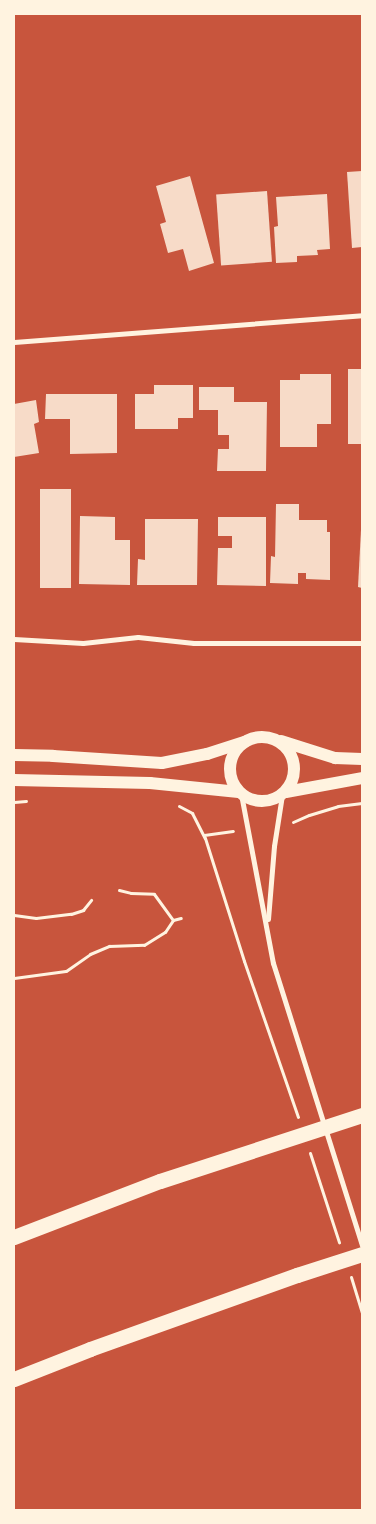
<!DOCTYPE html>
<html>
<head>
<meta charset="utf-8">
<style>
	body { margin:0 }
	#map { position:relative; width:376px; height:1524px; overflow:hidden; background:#c8553d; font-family:Overpass,sans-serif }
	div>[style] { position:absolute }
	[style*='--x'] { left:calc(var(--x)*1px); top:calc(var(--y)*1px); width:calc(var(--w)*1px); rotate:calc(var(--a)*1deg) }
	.building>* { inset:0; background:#f7dbc8; transform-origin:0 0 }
	.path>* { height:3px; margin:-1.5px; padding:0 1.5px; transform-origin:1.5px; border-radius:1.5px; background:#fff3e0 }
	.minor>* { height:5px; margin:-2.5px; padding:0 2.5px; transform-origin:2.5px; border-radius:2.5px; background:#fff3e0 }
	.primary>* { height:12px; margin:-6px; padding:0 6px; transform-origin:6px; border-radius:6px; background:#fff3e0 }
	.primary>.ring { margin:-6px; padding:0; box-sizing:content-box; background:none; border:12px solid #fff3e0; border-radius:50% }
	.motorway>* { height:15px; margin:-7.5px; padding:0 7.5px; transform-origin:7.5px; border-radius:7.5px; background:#fff3e0 }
	span { translate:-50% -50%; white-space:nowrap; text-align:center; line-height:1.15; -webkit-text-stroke:4px #fff3e0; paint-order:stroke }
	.frame { position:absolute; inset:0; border:15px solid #fff3e0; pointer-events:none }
</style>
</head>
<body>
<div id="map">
	<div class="building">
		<div style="clip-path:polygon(362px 171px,362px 247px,352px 248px,347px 172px)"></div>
		<div style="clip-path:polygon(190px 176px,214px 263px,189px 271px,183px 249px,168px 253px,160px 224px,166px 222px,156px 186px)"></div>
		<div style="left:267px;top:191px;width:71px;height:51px;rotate:86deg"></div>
		<div style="clip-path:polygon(327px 194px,330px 249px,317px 250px,318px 255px,297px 256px,297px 262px,276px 263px,274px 227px,278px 226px,276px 197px)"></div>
		<div style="left:348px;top:369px;width:14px;height:75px"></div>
		<div style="clip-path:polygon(300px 374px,331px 374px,331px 424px,317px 424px,317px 447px,280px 447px,280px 380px,300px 380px)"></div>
		<div style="clip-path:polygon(154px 385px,193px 385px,193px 418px,178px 418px,178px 429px,135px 429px,135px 394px,154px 394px)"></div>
		<div style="clip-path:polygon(199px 387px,234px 387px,234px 402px,267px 402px,266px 471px,217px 471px,218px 449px,229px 449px,229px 435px,218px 435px,218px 410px,199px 410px)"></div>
		<div style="clip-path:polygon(46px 394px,117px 394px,117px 453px,70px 454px,70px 419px,45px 419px)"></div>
		<div style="clip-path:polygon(36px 400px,39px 422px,34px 424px,39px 453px,14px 457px,14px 404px)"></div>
		<div style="left:40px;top:489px;width:31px;height:99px"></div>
		<div style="clip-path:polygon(276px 504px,299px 504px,299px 520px,327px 520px,327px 532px,330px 532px,330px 580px,306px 579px,306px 573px,298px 573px,298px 584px,270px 583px,271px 556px,275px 557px)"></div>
		<div style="clip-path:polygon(80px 516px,115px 517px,115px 540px,130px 540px,130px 585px,79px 584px)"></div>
		<div style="clip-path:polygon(218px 517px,266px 517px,266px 586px,217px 585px,218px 548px,232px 548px,232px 536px,218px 536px)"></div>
		<div style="clip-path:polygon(145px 519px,198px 519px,197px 585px,137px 585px,138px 559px,145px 560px)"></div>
		<div style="clip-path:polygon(361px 530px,362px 530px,362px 588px,358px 587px)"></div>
	</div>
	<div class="path">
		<div style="--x:14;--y:802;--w:12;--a:-5"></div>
		<div style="--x:179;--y:806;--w:15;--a:28"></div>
		<div style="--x:192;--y:813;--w:28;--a:63"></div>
		<div style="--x:205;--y:838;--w:129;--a:72.4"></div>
		<div style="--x:244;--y:961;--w:165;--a:70.9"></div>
		<div style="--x:293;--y:822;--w:17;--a:-24"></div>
		<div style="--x:309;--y:815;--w:30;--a:-17"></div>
		<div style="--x:338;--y:806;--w:24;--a:-7"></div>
		<div style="--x:204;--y:835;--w:29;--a:-8"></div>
		<div style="--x:119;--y:890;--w:12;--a:14"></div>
		<div style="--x:131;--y:893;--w:23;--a:2"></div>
		<div style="--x:154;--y:894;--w:32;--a:54"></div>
		<div style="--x:14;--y:915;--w:22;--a:8"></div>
		<div style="--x:36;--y:918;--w:35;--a:-7"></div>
		<div style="--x:71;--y:914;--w:13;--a:-18"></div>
		<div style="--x:83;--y:910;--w:13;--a:-51"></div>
		<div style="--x:14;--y:978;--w:52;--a:-7.7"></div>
		<div style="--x:66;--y:971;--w:29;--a:-35"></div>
		<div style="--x:90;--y:954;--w:21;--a:-23"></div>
		<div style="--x:109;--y:946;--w:35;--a:-2"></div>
		<div style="--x:144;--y:945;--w:25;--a:-32"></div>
		<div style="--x:165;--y:932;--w:14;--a:-56"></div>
		<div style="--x:173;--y:920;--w:8;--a:-14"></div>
		<div style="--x:310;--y:1153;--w:94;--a:72"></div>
		<div style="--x:351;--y:1277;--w:37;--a:73"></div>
	</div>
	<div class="minor">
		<div style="--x:14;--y:342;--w:349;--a:-4.4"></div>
		<div style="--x:14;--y:639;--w:69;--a:3.3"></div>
		<div style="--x:83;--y:643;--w:55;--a:-6.2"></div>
		<div style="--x:138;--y:637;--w:56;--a:6.1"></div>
		<div style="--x:194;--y:643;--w:168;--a:0"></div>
		<div style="--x:241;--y:794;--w:172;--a:79.3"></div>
		<div style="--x:273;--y:963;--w:297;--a:72.5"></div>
		<div style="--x:268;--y:919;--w:73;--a:-85.3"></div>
		<div style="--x:274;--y:846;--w:52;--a:-81.1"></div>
	</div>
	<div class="primary">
		<div class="ring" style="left:230px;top:737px;width:52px;height:52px"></div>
		<div style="--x:281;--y:741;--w:57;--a:17.5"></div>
		<div style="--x:335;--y:758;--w:27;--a:2"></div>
		<div style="--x:14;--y:755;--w:39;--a:1"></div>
		<div style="--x:53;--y:756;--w:109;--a:3.7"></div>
		<div style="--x:162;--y:763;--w:46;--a:-11.3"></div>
		<div style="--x:207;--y:754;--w:40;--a:-18"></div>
		<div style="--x:14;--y:780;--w:136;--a:1.3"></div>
		<div style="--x:150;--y:783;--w:89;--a:5.8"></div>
		<div style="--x:286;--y:792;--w:77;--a:-10.4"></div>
	</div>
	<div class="motorway">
		<div style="--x:14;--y:1237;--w:156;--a:-21"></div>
		<div style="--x:160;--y:1181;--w:213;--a:-18.1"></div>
		<div style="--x:14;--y:1379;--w:82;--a:-21.5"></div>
		<div style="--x:90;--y:1349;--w:220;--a:-19.7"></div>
		<div style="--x:297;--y:1275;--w:68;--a:-17.9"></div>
	</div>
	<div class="frame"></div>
</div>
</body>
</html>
